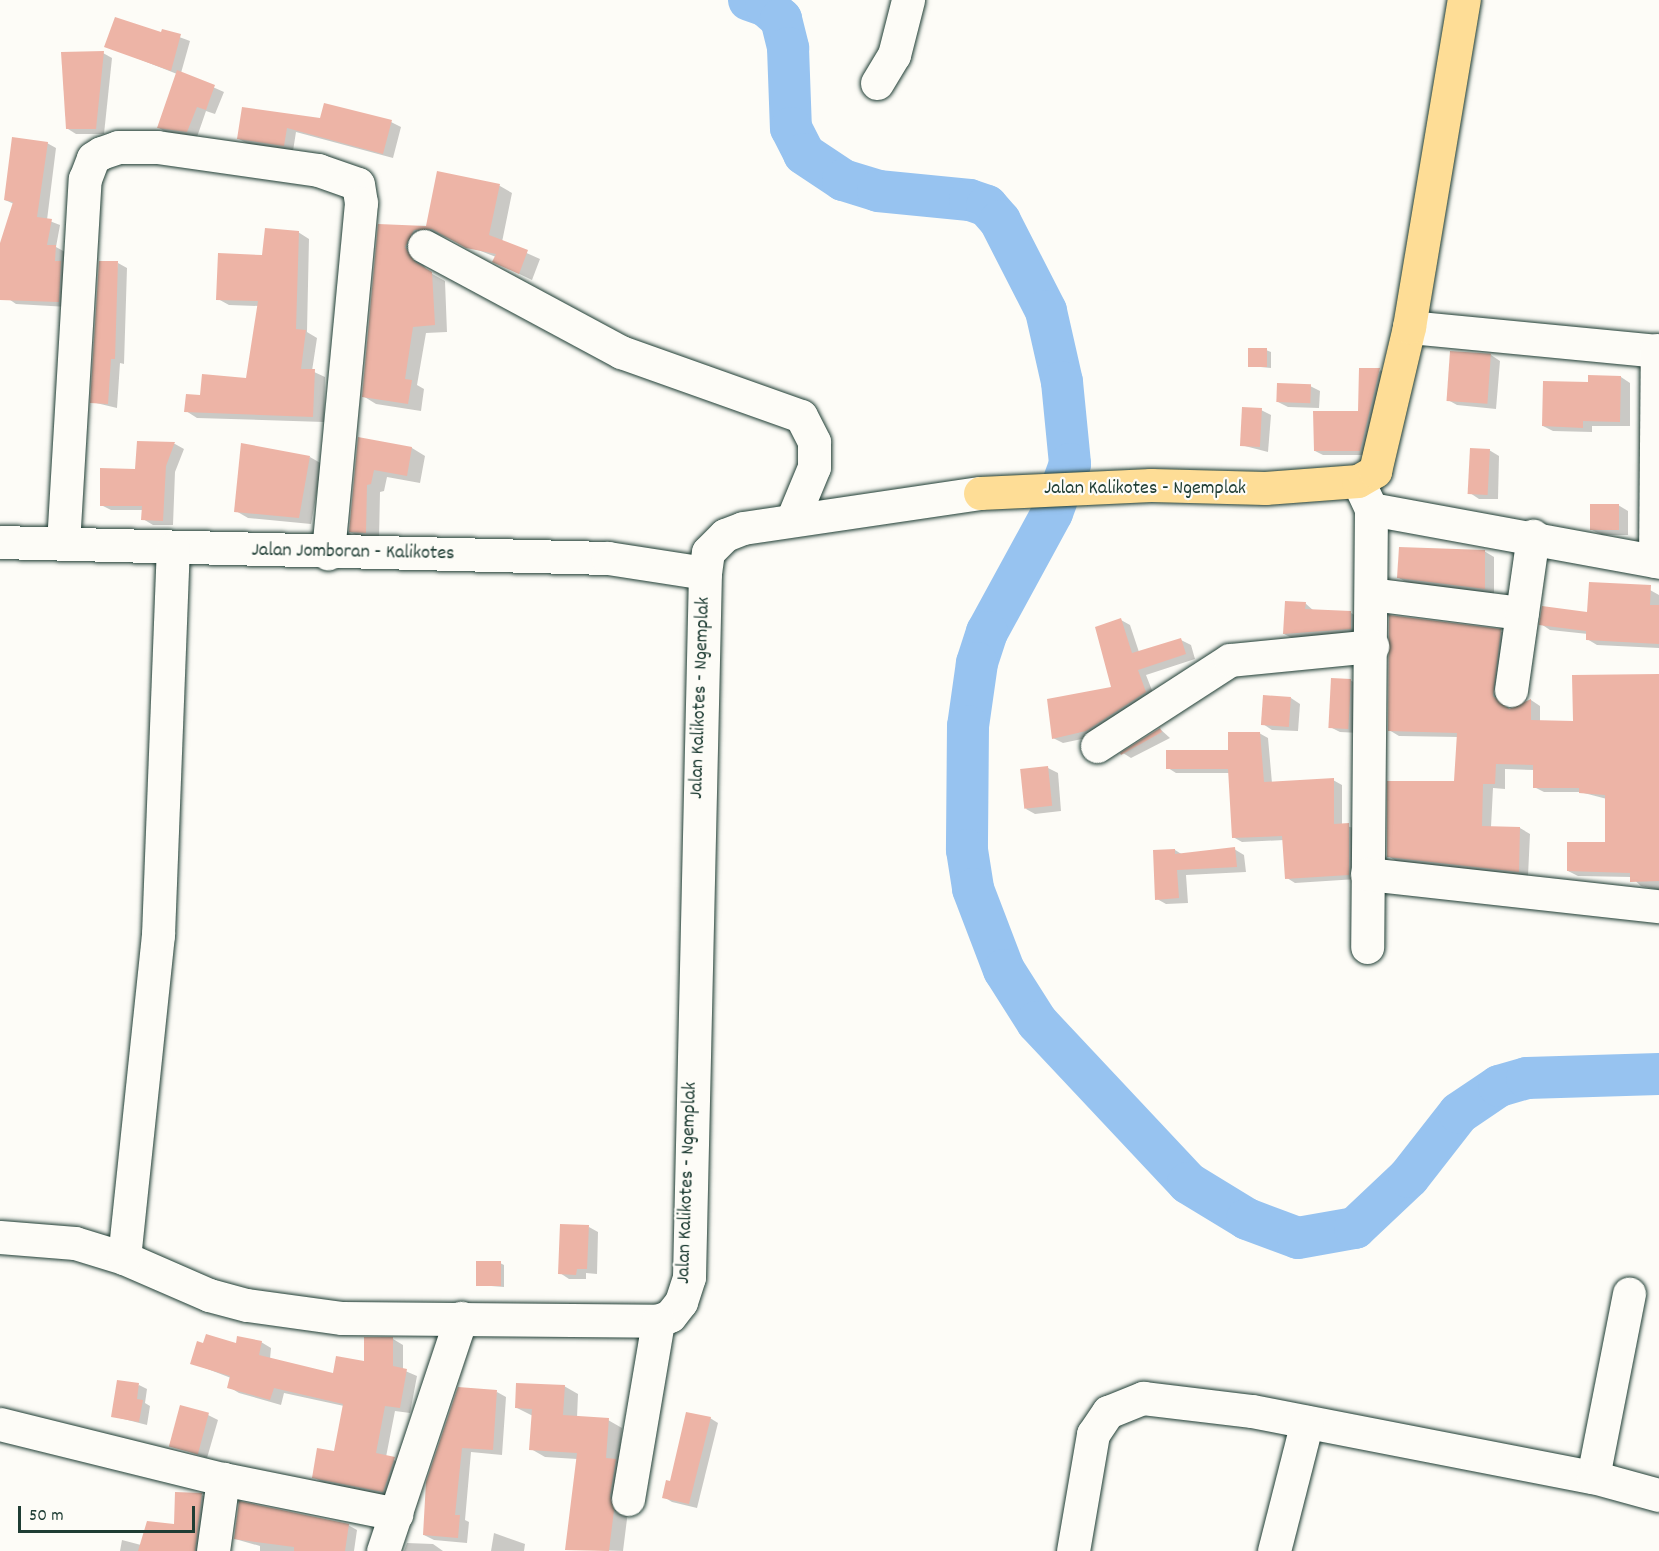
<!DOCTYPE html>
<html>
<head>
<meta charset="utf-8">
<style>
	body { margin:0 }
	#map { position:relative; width:1659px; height:1551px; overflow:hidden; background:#fdfcf7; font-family:Dekko,sans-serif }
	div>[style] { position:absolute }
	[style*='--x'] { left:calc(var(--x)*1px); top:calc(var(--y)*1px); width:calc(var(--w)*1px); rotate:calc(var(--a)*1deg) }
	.shadow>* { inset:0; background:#0003 }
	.river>* { height:42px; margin:-21px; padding:0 21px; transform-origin:21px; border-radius:21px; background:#97c3f0 }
	.building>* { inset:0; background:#edb4a6; transform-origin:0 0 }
	.roads { filter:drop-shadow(0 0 2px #1f3d34) drop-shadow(0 0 2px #1f3d34) }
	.minor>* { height:33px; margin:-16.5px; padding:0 16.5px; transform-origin:16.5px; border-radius:16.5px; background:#fdfcf7 }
	.major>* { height:33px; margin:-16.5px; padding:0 16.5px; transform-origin:16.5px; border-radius:16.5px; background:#fedd96 }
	span { translate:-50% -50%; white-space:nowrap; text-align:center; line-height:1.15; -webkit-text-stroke:4.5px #fdfcf7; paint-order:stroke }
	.street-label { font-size:20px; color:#1f3d34 }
	.scale { position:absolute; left:18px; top:1506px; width:177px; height:27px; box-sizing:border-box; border:3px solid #1f3d34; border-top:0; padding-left:8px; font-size:18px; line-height:21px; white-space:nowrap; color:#1f3d34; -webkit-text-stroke:4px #fdfcf7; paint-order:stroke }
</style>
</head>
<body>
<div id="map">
	<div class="shadow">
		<div style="clip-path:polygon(163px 31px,190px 41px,181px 73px,224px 92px,215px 114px,206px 111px,197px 137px,168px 133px,159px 128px,177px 74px,106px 46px,162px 34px)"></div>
		<div style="clip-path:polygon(103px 53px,112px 58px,104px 134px,76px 134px,68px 129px)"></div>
		<div style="clip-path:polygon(321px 120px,391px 122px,401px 127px,393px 158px,296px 132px,293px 151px,248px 144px,239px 139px)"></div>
		<div style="clip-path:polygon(47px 143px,56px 148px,47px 220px,60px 225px,56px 247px,65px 252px,68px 307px,16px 304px,0 293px,0 246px,14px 204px,5px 200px)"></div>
		<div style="clip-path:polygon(438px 173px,500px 186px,512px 193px,502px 242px,540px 259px,532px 280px,507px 268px,496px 257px,437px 234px,420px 244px,418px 255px,427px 271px,445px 281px,447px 332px,426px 333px,417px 385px,424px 389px,421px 411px,376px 404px,363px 396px,379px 226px,427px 227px)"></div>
		<div style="clip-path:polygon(298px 232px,309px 239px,307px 332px,317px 338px,312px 371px,325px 377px,324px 422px,197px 418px,186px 411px,202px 397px,247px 380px,259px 306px,229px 305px,218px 299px,263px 256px)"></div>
		<div style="clip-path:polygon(118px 263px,127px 268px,124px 364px,120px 363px,117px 408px,92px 402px)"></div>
		<div style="clip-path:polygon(1266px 350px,1271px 352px,1271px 368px,1250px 366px)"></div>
		<div style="clip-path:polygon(1491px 355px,1500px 361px,1496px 409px,1457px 405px,1448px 400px)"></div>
		<div style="clip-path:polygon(1380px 370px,1387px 374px,1368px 455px,1323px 455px,1315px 451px,1360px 413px)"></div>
		<div style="clip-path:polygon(1621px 377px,1630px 383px,1630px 426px,1592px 426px,1592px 432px,1553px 431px,1543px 426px,1589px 384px)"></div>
		<div style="clip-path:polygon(1310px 386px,1320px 391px,1319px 408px,1288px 407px,1278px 402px)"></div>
		<div style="clip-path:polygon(1261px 410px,1271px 415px,1268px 452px,1241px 445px)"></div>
		<div style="clip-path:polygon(359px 439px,412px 448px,425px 456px,420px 483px,387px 477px,384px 491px,380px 492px,379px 540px,364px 539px,350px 532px)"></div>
		<div style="clip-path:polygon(138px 442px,175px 444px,184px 449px,175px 472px,173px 525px,153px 525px,143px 519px,143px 510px,111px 510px,101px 505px,137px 470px)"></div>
		<div style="clip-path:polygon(1489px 450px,1499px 456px,1498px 499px,1479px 499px,1470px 493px)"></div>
		<div style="clip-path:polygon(310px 457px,322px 464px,311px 524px,248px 518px,236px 511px)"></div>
		<div style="clip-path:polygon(1618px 505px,1628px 511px,1628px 535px,1602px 535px,1592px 530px)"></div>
		<div style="clip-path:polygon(1484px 551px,1494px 557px,1494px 594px,1408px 583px,1399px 578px)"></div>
		<div style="clip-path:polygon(1650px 590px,1659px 595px,1659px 648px,1597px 645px,1587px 639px,1588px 634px,1550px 630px,1541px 624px,1589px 613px)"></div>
		<div style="clip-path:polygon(1305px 603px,1314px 611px,1351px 613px,1360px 618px,1360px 634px,1294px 639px,1284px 634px)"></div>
		<div style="clip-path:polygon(1121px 620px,1130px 625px,1139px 652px,1181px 640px,1191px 645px,1195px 659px,1146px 675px,1155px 698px,1096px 736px,1063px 743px,1053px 738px,1113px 688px)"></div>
		<div style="clip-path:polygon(1500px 631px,1510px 636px,1503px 703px,1511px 710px,1531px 700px,1540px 706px,1540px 721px,1575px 722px,1659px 675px,1659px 890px,1641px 886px,1631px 877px,1578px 876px,1568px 871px,1607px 844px,1607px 799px,1580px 792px,1544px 792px,1534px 787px,1534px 770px,1505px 769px,1505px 789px,1493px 788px,1491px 827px,1520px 828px,1530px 834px,1528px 876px,1398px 862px,1388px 856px,1456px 782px,1458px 737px,1399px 736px,1389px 730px)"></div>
		<div style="clip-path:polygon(1350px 680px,1360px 686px,1359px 733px,1340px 732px,1330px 727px)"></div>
		<div style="clip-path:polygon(1291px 698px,1300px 704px,1298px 731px,1272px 730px,1263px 724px)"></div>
		<div style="clip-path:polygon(1160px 729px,1170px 738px,1131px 758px,1123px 753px)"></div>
		<div style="clip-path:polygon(1259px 733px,1268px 738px,1272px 783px,1333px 780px,1342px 785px,1342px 825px,1358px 829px,1357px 879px,1295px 883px,1287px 878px,1284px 840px,1242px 842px,1233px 837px,1229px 773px,1176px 773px,1168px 768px,1230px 751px)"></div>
		<div style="clip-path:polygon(1048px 768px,1058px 773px,1061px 811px,1035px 814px,1026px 809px)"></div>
		<div style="clip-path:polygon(1234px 849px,1244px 855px,1246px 872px,1186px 875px,1188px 903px,1166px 904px,1157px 899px,1175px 850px,1183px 855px)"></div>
		<div style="clip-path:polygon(589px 1227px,598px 1232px,597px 1274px,586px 1273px,586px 1279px,569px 1279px,560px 1273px)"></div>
		<div style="clip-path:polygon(500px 1263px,504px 1265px,504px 1287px,478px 1285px)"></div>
		<div style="clip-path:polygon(393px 1339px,403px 1345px,403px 1370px,417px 1376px,410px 1413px,395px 1411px,386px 1457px,404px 1464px,393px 1497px,324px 1483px,313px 1477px,335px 1453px,344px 1406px,284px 1393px,281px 1405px,239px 1393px,229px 1387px,231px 1378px,192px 1363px,237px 1345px,261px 1342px,271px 1348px,270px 1359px,334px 1375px,365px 1363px)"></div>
		<div style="clip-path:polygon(139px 1385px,147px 1389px,145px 1403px,150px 1406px,147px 1425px,112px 1416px)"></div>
		<div style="clip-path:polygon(564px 1386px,578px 1394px,577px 1418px,608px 1420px,622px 1428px,619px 1463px,627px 1519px,623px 1551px,567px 1549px,577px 1459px,545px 1457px,531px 1449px,533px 1416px,517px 1408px)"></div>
		<div style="clip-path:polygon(497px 1392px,506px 1397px,502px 1455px,471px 1452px,465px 1520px,469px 1522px,467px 1543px,434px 1540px,424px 1535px,427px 1483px)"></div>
		<div style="clip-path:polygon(208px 1415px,218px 1420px,207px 1458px,170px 1445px)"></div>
		<div style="clip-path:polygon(710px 1418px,718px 1423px,697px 1508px,672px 1502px,664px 1497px)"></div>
		<div style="clip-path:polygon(202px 1495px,210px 1500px,203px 1551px,120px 1551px,122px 1540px,141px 1545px,175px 1526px)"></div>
		<div style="clip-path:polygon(348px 1525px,357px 1530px,354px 1551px,260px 1551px,260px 1546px,235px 1539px)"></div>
		<div style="clip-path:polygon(494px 1533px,525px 1544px,524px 1551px,491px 1551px)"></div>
		<div style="clip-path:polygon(407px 1543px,433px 1544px,443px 1551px,404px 1551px)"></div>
	</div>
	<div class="river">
		<div style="--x:749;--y:0;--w:18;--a:19"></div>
		<div style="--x:766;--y:6;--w:20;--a:41"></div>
		<div style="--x:781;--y:19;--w:30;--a:76"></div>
		<div style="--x:788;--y:48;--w:80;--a:87.9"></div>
		<div style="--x:791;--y:128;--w:29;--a:63"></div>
		<div style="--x:804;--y:154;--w:47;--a:33.7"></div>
		<div style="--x:843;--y:180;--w:37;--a:17"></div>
		<div style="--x:878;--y:191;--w:92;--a:5.6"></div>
		<div style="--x:970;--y:200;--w:18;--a:19"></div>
		<div style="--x:987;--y:206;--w:20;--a:49"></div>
		<div style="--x:1000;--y:221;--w:101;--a:62.9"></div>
		<div style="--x:1046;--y:311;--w:73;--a:77.3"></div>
		<div style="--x:1062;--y:382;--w:82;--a:84.4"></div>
		<div style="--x:1070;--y:464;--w:52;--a:110.2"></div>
		<div style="--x:1052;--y:513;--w:136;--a:118.6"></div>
		<div style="--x:987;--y:632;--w:33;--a:108"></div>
		<div style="--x:977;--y:663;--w:64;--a:98.1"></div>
		<div style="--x:968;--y:726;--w:124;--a:90.5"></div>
		<div style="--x:967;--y:850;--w:39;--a:81"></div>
		<div style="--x:973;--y:889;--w:87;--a:69.1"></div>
		<div style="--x:1004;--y:970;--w:62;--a:57.6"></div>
		<div style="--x:1037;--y:1022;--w:221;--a:46.8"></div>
		<div style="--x:1188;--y:1183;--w:69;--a:31.4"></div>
		<div style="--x:1247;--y:1219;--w:54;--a:20.4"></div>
		<div style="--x:1298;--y:1238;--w:58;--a:-10"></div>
		<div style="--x:1355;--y:1228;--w:74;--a:-43.4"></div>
		<div style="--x:1409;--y:1177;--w:81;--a:-52"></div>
		<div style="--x:1459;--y:1113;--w:48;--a:-34"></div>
		<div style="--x:1499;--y:1086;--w:29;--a:-16"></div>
		<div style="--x:1527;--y:1078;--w:132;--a:-1.7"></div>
	</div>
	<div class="building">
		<div style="clip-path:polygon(115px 17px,161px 32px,162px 29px,181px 34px,171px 71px,104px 47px)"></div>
		<div style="clip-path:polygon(104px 51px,96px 129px,66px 129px,61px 52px)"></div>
		<div style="clip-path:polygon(177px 70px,215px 85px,206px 110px,197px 107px,187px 132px,157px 128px)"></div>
		<div style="clip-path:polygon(324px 103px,392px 120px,383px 154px,287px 128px,284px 146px,237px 139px,242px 107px,320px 118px)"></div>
		<div style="clip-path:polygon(12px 137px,48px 142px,37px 217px,52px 219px,47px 245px,56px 245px,55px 261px,61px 261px,59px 302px,0 300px,0 243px,13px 202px,4px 200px)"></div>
		<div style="clip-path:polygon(437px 171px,500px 184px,489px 235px,528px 250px,519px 274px,492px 262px,496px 254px,466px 248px,432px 229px,414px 230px,405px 247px,415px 262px,432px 272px,435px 325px,413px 327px,405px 379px,412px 380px,408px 404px,362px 397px,378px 224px,426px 226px)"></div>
		<div style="clip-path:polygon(265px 228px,299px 231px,296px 329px,306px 330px,301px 369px,315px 369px,313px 417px,184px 412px,186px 394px,200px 395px,202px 374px,246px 378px,258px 301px,216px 300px,218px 253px,262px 255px)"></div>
		<div style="clip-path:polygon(99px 261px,118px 261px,115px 359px,111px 359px,108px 404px,90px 403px)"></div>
		<div style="left:1248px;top:348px;width:19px;height:19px"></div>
		<div style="left:1450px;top:351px;width:41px;height:50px;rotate:4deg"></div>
		<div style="clip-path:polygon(1359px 368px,1380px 368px,1360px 451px,1314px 451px,1313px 411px,1358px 411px)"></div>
		<div style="clip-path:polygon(1588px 375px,1621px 376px,1620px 422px,1583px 421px,1583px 428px,1542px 426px,1543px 381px,1588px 382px)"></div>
		<div style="left:1277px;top:383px;width:34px;height:19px;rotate:2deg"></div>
		<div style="left:1242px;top:407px;width:20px;height:39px;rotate:3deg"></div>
		<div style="clip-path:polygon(358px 437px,412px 447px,407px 476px,374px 470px,371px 484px,367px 485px,366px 533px,349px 532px)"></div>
		<div style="clip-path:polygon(137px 441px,175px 442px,166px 466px,163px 521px,141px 520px,142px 506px,100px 506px,100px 468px,135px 469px)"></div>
		<div style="clip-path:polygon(241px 443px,310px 456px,299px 518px,234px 512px)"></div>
		<div style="left:1470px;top:448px;width:20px;height:46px;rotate:3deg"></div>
		<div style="left:1590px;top:504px;width:29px;height:26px"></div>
		<div style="clip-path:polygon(1399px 547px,1485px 550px,1485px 589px,1397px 578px)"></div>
		<div style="clip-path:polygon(1589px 582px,1651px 585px,1650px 605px,1659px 605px,1659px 644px,1586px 640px,1586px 631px,1539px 625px,1542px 606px,1587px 612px)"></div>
		<div style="clip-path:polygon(1285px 601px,1306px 602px,1305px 609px,1351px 611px,1351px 629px,1283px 634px)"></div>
		<div style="clip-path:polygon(1389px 615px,1501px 629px,1493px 696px,1509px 709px,1531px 699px,1531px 720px,1573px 721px,1572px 675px,1659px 674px,1659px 881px,1630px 882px,1630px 873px,1567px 871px,1567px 842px,1605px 842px,1605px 795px,1579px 793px,1579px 788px,1533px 788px,1533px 765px,1496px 764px,1495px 784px,1483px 784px,1482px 826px,1520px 827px,1519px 872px,1387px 857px,1387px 781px,1454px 781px,1457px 733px,1388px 731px)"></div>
		<div style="clip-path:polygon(1121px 618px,1132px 653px,1181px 638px,1186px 654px,1138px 670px,1146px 692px,1086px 731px,1052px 739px,1047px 699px,1111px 687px,1095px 627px)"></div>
		<div style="left:1331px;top:678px;width:20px;height:50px;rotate:3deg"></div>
		<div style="left:1263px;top:695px;width:28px;height:30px;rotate:4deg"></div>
		<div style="clip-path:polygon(1160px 728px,1162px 732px,1121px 755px,1120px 753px)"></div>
		<div style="clip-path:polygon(1228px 732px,1260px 732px,1264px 782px,1334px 778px,1334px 824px,1349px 823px,1349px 875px,1285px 879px,1282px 836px,1232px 838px,1228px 769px,1166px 769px,1166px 750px,1228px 750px)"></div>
		<div style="left:1048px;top:766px;width:40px;height:28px;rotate:84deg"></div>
		<div style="clip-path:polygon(1235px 847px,1237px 867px,1177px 870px,1179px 898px,1155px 900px,1153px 850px,1175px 849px,1175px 854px)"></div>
		<div style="clip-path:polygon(560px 1224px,589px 1225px,587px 1269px,577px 1269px,576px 1275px,558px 1274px)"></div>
		<div style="left:476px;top:1261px;width:25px;height:25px"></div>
		<div style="clip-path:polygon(206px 1334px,236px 1343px,237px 1336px,262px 1341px,259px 1355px,333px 1373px,336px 1356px,364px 1361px,364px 1337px,393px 1337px,393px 1366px,407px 1369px,400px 1408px,385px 1406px,376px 1453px,395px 1457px,383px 1492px,312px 1478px,317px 1448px,334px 1451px,343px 1404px,274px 1388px,270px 1400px,227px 1388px,230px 1376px,190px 1364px,197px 1341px,203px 1343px)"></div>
		<div style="clip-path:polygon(117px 1380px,139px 1383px,137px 1399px,143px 1400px,139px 1422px,111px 1417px)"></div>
		<div style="clip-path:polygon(516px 1383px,565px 1385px,563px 1415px,609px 1418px,606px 1458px,616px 1459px,610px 1496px,614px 1510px,609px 1551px,565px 1550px,577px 1453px,529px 1450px,532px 1409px,515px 1408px)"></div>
		<div style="clip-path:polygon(458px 1387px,497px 1390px,493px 1450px,462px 1448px,455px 1515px,460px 1515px,458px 1538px,423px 1535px,426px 1482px)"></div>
		<div style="left:180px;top:1405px;width:30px;height:43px;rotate:15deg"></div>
		<div style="clip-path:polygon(686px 1412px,711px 1417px,689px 1504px,662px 1498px,666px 1480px,670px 1481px)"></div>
		<div style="clip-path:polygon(175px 1492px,202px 1493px,195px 1551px,138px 1551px,147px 1521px,174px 1524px)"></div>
		<div style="clip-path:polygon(239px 1501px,349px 1524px,345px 1551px,294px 1551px,294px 1547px,234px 1539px)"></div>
	</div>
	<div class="roads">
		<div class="minor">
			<div style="--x:877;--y:83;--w:33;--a:-59"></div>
			<div style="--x:894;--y:55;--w:57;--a:-75.7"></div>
			<div style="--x:424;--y:246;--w:224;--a:28.3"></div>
			<div style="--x:621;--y:352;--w:191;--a:19.6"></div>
			<div style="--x:801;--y:416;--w:29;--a:63"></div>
			<div style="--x:814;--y:442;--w:25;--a:90"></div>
			<div style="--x:814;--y:467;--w:57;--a:112.5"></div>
			<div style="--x:1409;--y:327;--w:251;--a:5.5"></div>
			<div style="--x:1358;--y:481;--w:31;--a:65"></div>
			<div style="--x:1371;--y:509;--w:438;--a:90.5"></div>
			<div style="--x:1371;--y:509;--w:293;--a:10.4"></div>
			<div style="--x:0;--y:542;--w:608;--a:1.51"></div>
			<div style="--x:608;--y:558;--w:98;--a:8.8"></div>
			<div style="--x:63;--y:544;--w:366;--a:-86.6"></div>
			<div style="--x:85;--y:179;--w:22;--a:-69"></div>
			<div style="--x:93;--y:158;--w:9;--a:-32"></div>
			<div style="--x:101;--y:153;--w:18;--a:-19"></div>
			<div style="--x:118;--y:147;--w:39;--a:0"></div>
			<div style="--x:157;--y:147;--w:163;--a:8.1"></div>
			<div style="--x:318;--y:170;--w:42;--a:19.3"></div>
			<div style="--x:358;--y:184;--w:19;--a:81"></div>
			<div style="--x:361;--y:203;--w:352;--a:95.4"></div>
			<div style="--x:1655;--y:561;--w:211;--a:-89.5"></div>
			<div style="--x:1371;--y:594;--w:152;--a:7.2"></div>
			<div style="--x:1511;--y:690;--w:156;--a:-81.9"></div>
			<div style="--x:1097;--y:746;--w:158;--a:-32.9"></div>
			<div style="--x:1230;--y:660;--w:143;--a:-5.6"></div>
			<div style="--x:1367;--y:874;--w:294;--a:6.3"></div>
			<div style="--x:0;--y:1237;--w:75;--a:4.6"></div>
			<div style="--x:75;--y:1243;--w:51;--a:17"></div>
			<div style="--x:124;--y:1258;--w:93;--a:23.5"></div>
			<div style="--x:209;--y:1295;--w:39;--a:15"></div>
			<div style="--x:247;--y:1305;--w:96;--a:7.8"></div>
			<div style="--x:342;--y:1318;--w:316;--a:0.5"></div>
			<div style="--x:658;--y:1321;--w:13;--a:-23"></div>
			<div style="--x:670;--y:1316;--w:18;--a:-52"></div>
			<div style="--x:681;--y:1302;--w:26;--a:-72"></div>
			<div style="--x:689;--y:1277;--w:704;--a:-88.7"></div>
			<div style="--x:705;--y:573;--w:21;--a:-82"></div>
			<div style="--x:708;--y:552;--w:24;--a:-45"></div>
			<div style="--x:725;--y:535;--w:19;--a:-21"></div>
			<div style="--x:743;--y:528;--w:240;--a:-8.4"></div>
			<div style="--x:124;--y:1258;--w:325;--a:-84"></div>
			<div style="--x:158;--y:935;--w:387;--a:-87.8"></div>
			<div style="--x:0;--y:1424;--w:230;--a:13.9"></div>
			<div style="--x:223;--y:1479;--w:177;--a:11.4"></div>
			<div style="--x:1593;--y:1477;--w:187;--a:-78.9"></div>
			<div style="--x:628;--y:1499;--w:181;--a:-80.4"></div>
			<div style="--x:213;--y:1551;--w:73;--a:-82.1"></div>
			<div style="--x:383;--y:1551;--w:246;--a:-71.5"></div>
			<div style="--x:1073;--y:1551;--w:119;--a:-80.3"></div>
			<div style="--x:1093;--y:1434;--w:27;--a:-56"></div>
			<div style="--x:1108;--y:1412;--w:38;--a:-22"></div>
			<div style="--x:1143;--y:1398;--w:110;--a:6.8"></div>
			<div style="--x:1252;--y:1411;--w:347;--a:11"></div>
			<div style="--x:1593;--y:1477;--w:68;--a:15.3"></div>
			<div style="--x:1274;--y:1551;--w:133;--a:-75.7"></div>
		</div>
		<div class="major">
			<div style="--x:980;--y:493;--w:171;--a:-2.7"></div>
			<div style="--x:1151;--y:485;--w:114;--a:1.5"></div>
			<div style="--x:1265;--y:488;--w:93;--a:-4.3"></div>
			<div style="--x:1358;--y:481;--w:20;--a:-30"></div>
			<div style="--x:1375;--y:471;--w:148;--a:-76.7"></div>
			<div style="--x:1409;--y:327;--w:332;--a:-80.5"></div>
		</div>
	</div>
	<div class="street-label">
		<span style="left:1145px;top:489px">Jalan Kalikotes - Ngemplak</span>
		<span style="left:353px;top:553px;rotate:1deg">Jalan Jomboran - Kalikotes</span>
		<span style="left:701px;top:698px;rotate:-88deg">Jalan Kalikotes - Ngemplak</span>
		<span style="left:688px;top:1183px;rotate:-88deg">Jalan Kalikotes - Ngemplak</span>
	</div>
	<div class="scale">50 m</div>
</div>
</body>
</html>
